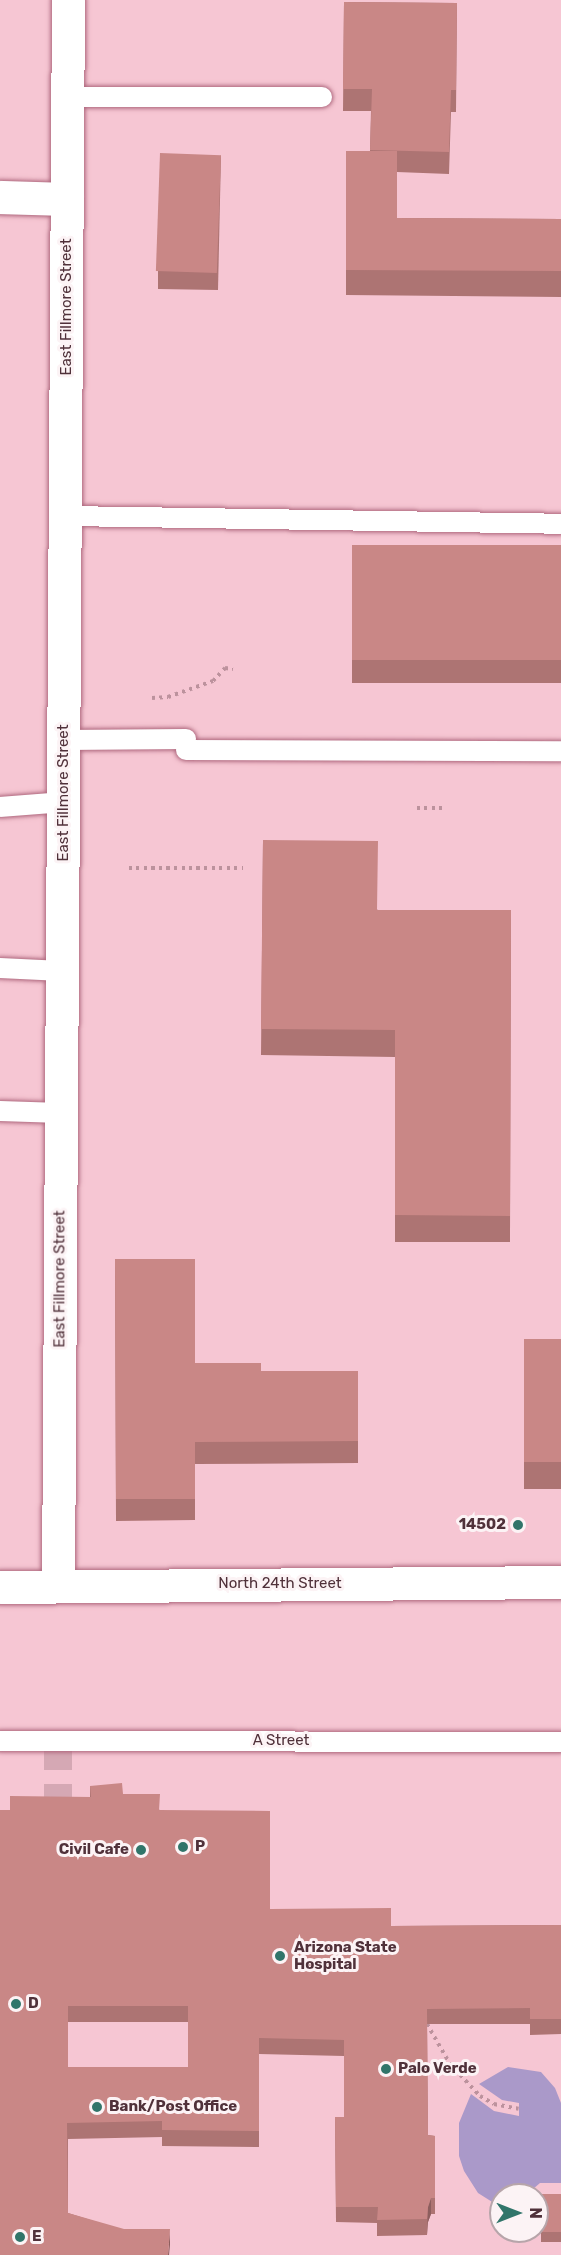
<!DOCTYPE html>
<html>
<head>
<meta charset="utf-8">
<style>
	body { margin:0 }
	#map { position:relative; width:561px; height:2255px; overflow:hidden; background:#f6c6d3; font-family:Rubik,sans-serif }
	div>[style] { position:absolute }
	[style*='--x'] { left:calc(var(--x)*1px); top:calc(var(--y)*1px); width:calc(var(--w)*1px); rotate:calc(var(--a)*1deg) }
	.green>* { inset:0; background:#aa99c9 }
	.pedestrian-tunnel>* { height:28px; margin-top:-14px; transform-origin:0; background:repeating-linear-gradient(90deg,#d5a8b4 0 28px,transparent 0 42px) }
	.path>* { height:4px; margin-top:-2px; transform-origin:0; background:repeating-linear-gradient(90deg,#bc929d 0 3px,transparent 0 7.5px) }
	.roads { filter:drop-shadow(0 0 2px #af687e) drop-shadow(0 0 2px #af687e) }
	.service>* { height:20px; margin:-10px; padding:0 10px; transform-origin:10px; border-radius:10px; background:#fff }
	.minor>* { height:33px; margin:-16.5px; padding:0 16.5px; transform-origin:16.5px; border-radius:16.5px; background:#fff }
	.secondary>* { height:33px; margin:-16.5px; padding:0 16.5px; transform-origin:16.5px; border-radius:16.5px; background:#fff }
	.wall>* { inset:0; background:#ad7473; transform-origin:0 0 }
	.shaded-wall>* { inset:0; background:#8d5e5e }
	.building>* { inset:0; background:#c98786; transform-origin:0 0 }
	.dots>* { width:16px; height:16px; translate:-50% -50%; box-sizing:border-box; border:3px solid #fcf3f5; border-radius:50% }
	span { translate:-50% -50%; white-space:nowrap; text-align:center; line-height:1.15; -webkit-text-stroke:6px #fcf3f5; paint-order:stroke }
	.street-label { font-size:15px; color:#50313a }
	.poi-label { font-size:15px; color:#50313a; font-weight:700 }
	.right { translate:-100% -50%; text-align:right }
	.left { translate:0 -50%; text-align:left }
	.north { position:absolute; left:489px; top:2183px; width:60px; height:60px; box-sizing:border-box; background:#fcf3f5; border:2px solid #b7a5aa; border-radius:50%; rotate:90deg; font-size:16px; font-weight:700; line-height:24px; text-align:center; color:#50313a }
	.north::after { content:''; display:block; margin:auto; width:21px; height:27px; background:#31756a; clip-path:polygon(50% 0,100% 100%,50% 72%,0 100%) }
</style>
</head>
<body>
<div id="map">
	<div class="green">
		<div style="clip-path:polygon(508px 2067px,541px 2072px,555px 2088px,561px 2103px,561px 2183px,540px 2183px,526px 2195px,501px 2195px,501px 2205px,497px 2205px,478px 2193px,464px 2171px,459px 2156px,459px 2123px,471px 2094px,494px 2111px,519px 2116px,519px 2103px,502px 2100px,479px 2084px)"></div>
	</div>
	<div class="pedestrian-tunnel">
		<div style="--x:58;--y:1742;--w:94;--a:90"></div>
	</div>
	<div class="path">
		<div style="--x:152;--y:698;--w:16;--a:-4"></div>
		<div style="--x:168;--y:697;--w:48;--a:-19.6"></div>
		<div style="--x:213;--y:681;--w:18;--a:-47"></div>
		<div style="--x:225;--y:668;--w:8;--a:7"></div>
		<div style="--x:417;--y:808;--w:26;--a:0"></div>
		<div style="--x:129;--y:868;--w:114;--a:0"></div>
		<div style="--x:427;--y:2024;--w:46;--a:60.1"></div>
		<div style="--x:450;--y:2064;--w:44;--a:46.8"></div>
		<div style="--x:480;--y:2096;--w:16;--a:30"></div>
		<div style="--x:494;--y:2104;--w:25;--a:11"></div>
	</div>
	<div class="roads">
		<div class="service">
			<div style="--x:68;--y:97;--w:254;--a:0"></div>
			<div style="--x:66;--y:516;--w:495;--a:0.9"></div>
			<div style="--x:64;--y:740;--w:122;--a:-0.5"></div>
			<div style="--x:186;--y:750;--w:375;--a:0.2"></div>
			<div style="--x:0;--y:807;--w:64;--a:-4.5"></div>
			<div style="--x:0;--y:968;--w:62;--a:2.8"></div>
			<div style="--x:0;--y:1111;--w:61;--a:1.9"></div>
			<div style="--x:0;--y:1741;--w:561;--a:0.1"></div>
		</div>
		<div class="minor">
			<div style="--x:0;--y:197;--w:67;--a:1.7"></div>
			<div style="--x:58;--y:1586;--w:1586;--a:-89.64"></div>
		</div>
		<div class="secondary">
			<div style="--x:0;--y:1587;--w:561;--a:-0.51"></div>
		</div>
	</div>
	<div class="wall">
		<div style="clip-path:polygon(344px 2px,457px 3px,456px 112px,451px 112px,449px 174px,397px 172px,397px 218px,561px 219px,561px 297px,346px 295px,346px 151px,370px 151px,371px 111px,343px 111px)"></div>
		<div style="clip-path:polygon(221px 155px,218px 290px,158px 289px,158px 271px)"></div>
		<div style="left:561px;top:545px;width:138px;height:209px;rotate:90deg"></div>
		<div style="clip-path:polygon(263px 840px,378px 910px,511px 910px,510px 1242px,395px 1242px,395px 1057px,261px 1055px)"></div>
		<div style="clip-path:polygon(115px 1259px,195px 1363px,261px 1371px,358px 1371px,358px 1463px,195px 1464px,195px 1520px,116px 1521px)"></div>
		<div style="left:524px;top:1339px;width:37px;height:150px"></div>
		<div style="clip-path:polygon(evenodd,90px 1786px,123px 1794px,160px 1810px,270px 1909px,391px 1926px,561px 1925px,561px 2034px,530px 2035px,530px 2024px,427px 2024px,428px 2135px,435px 2136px,435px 2214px,431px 2214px,428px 2222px,427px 2235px,377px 2236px,377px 2223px,336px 2222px,335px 2117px,344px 2117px,344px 2056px,259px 2054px,259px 2147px,162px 2146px,162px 2137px,68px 2139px,68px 2213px,170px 2245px,0 2255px,10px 1810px,90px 1797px,90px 1786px,68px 2022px,188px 2022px,188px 2067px,68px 2067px,68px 2022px)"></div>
		<div style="left:561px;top:2194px;width:48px;height:20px;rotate:90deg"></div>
	</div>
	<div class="shaded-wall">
		<div style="clip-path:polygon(431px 2198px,431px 2214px,428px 2222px,427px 2235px,428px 2207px)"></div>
		<div style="clip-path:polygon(170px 2229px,170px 2245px,169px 2255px,168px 2255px)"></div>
	</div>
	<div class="building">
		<div style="clip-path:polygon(344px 2px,457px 3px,456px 90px,451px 90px,449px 152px,370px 150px,372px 89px,343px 89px)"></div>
		<div style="clip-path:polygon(346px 151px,397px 151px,397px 218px,561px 219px,561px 271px,346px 270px)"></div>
		<div style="left:160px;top:153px;width:61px;height:118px;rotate:2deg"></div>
		<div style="left:561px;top:545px;width:115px;height:209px;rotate:90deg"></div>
		<div style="clip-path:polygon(263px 840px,378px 841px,377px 910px,511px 910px,510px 1216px,395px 1215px,395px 1030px,261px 1029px)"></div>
		<div style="clip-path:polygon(115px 1259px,195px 1259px,195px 1363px,261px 1363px,261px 1371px,358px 1371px,358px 1441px,195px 1442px,195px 1499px,116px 1499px)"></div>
		<div style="left:524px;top:1339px;width:37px;height:123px"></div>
		<div style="clip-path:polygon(evenodd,122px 1783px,123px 1794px,160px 1794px,159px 1810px,270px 1811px,270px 1909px,391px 1908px,391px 1926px,561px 1925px,561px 2019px,530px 2019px,530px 2008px,427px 2009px,428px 2135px,435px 2136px,435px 2198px,431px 2198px,428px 2207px,427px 2219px,377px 2220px,378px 2207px,336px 2207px,335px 2117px,344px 2117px,344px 2040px,259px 2038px,259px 2131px,162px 2130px,162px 2121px,67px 2123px,68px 2213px,124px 2229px,170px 2229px,168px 2255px,0 2255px,0 1810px,10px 1810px,10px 1796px,91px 1797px,90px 1786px,122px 1783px,68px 2006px,188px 2006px,188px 2067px,68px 2067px,68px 2006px)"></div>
		<div style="left:561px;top:2194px;width:38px;height:20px;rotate:90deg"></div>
	</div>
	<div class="dots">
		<div style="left:518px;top:1525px;background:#31756a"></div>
		<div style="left:183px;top:1847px;background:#31756a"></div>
		<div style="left:141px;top:1850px;background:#31756a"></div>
		<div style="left:280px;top:1956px;background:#31756a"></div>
		<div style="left:16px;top:2004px;background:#31756a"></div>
		<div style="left:386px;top:2069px;background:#31756a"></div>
		<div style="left:97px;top:2107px;background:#31756a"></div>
		<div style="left:20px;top:2237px;background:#31756a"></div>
	</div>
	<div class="street-label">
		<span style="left:67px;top:307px;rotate:-90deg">East Fillmore Street</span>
		<span style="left:64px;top:793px;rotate:-90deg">East Fillmore Street</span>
		<span style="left:60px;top:1279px;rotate:-90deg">East Fillmore Street</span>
		<span style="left:280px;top:1584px">North 24th Street</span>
		<span style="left:281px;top:1741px">A Street</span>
	</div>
	<div class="poi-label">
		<span class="right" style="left:506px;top:1525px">14502</span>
		<span class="left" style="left:195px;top:1847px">P</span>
		<span class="right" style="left:129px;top:1850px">Civil Cafe</span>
		<span class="left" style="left:294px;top:1956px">Arizona State<br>Hospital</span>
		<span class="left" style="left:28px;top:2004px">D</span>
		<span class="left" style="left:398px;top:2069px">Palo Verde</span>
		<span class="left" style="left:109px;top:2107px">Bank/Post Office</span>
		<span class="left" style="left:32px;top:2237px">E</span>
	</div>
	<div class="north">N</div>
</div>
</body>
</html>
